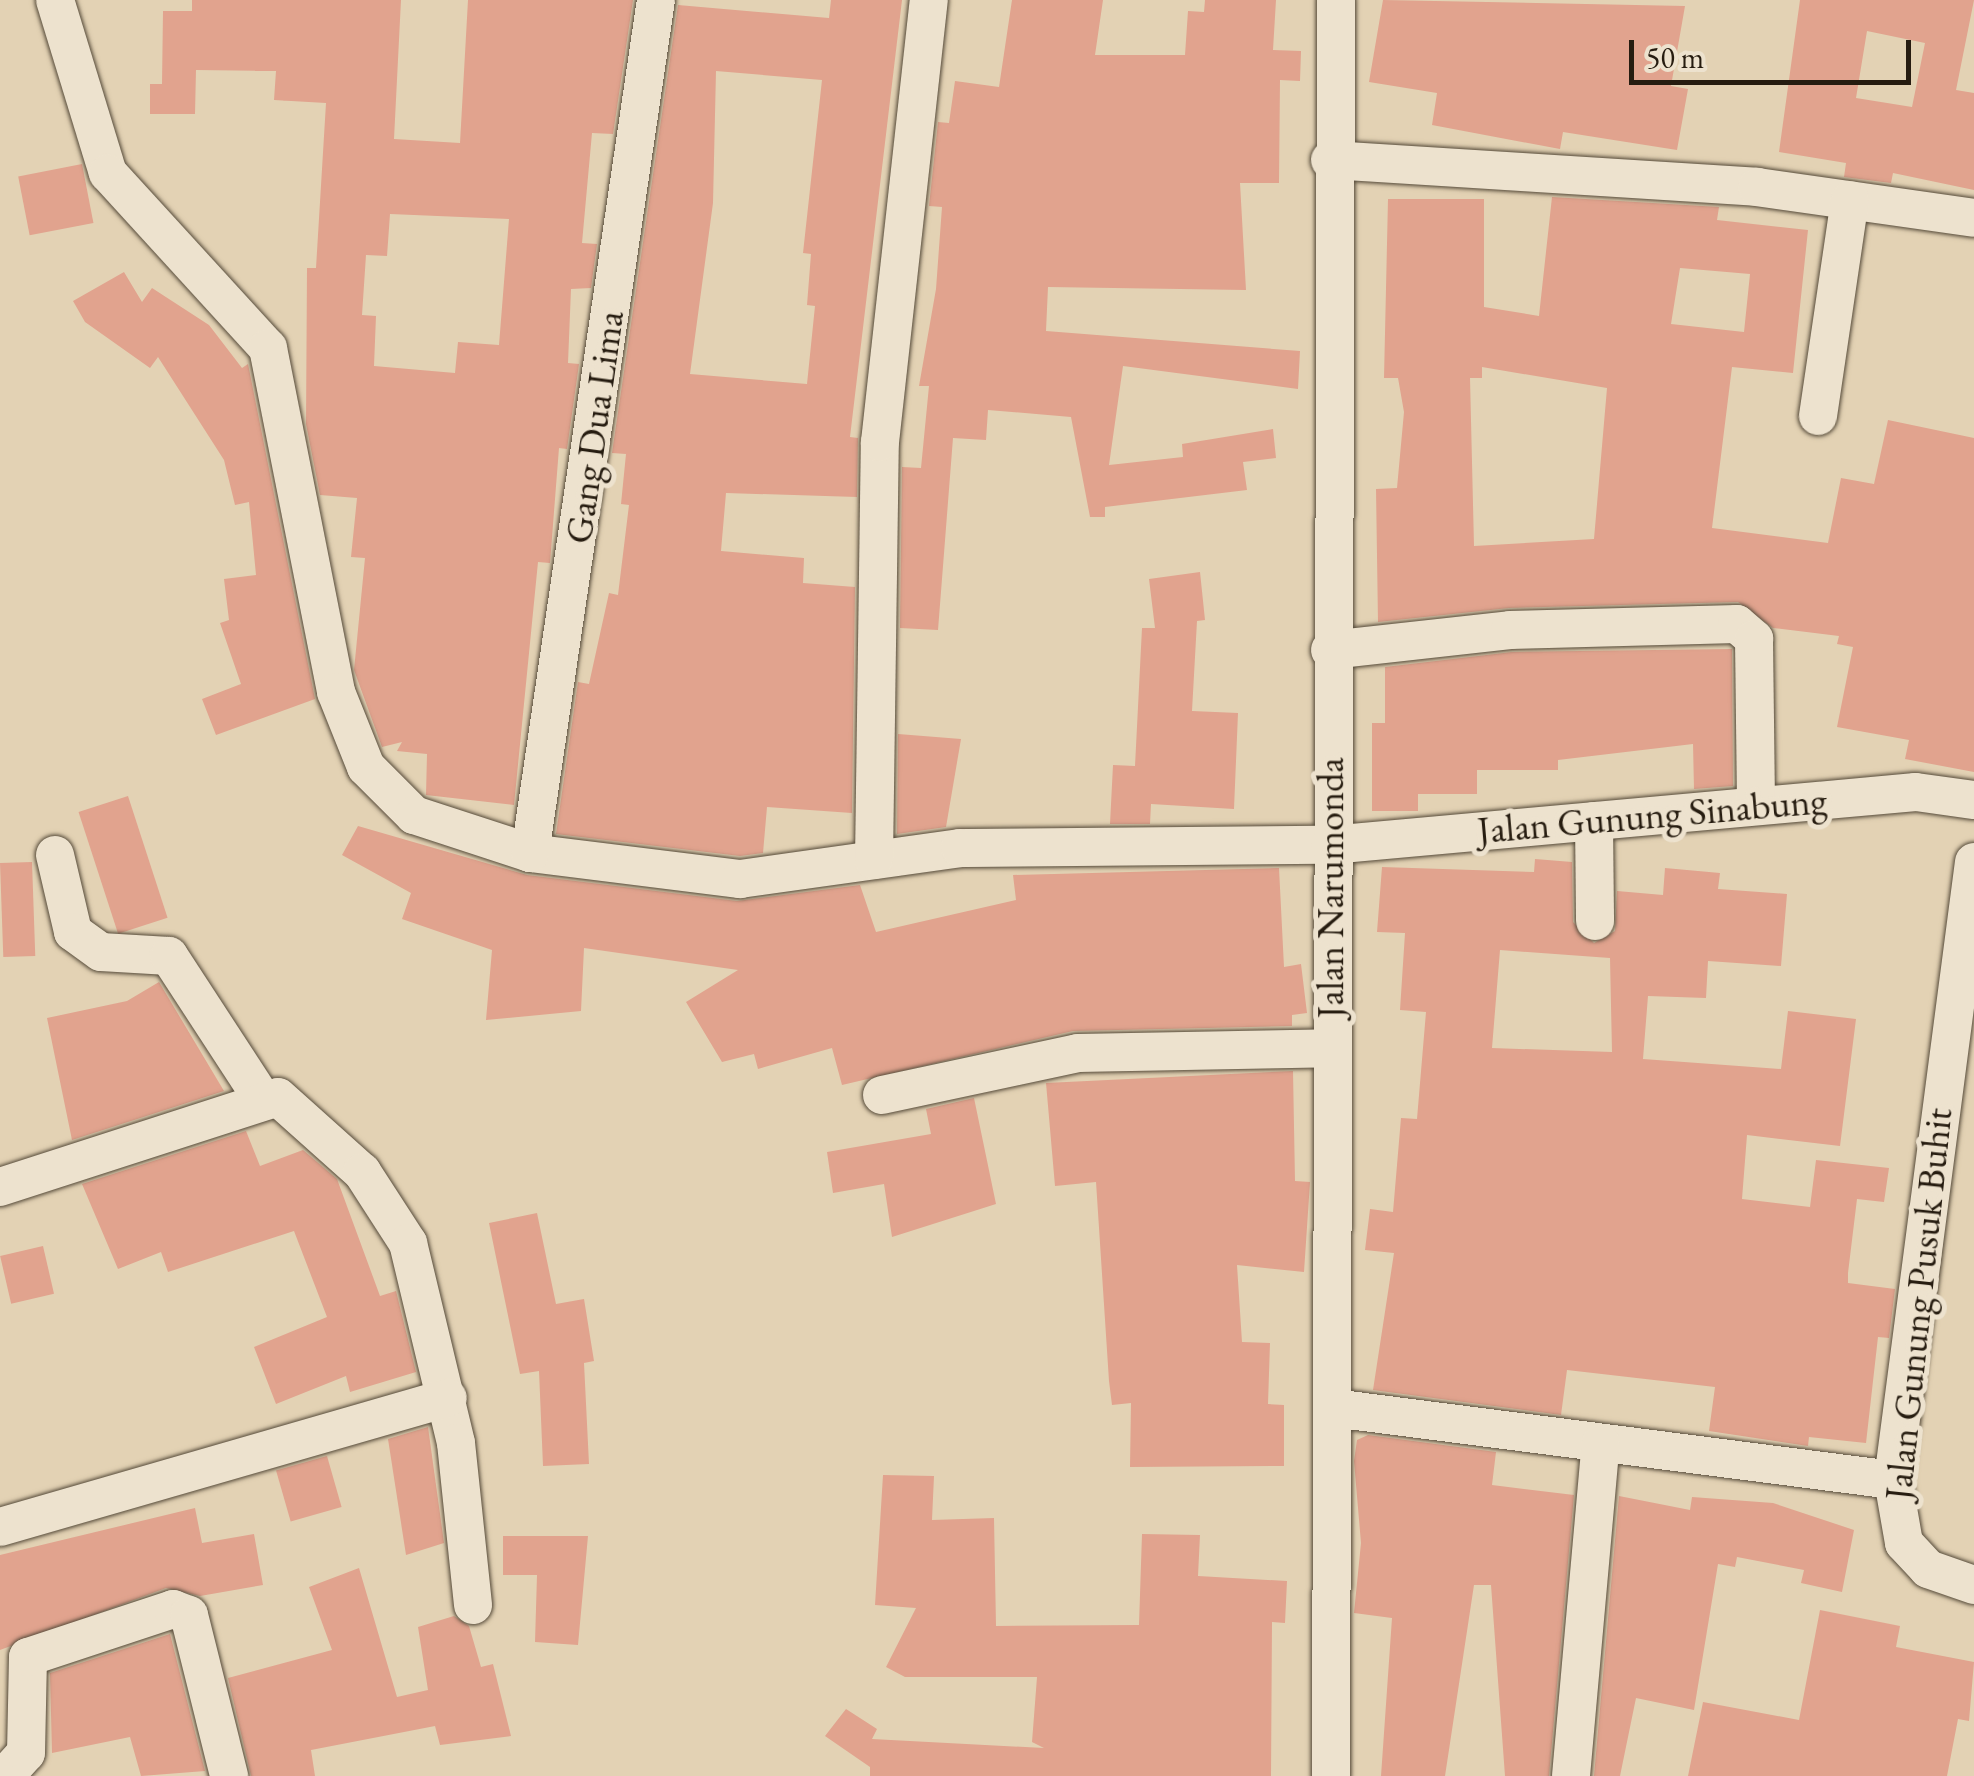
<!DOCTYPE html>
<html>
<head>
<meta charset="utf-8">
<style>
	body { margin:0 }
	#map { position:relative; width:1974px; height:1776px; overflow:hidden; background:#e3d2b4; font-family:"EB Garamond",serif }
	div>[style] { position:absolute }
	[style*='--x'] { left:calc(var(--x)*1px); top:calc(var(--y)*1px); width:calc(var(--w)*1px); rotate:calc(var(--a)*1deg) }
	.building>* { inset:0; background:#e1a38e; transform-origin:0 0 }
	.roads { filter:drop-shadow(0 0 2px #554a39) drop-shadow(0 0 2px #554a39) }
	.minor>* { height:38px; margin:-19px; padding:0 19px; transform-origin:19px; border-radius:19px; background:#ede2ce }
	span { translate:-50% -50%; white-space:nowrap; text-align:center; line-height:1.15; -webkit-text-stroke:10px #ede2ce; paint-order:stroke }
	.street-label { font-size:38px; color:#261c10 }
	.scale { position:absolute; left:1629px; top:40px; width:282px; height:45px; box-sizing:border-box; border:5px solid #261c10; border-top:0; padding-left:12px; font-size:30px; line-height:35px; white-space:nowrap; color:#261c10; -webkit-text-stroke:8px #ede2ce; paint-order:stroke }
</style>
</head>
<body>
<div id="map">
	<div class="building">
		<div style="clip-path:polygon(evenodd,192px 0,401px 0,394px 139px,460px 143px,468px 0,633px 0,613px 134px,592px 133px,582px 243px,597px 244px,591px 288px,571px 289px,568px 363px,579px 364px,567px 449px,559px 448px,550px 563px,538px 562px,514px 805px,426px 795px,427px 754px,397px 751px,402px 742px,382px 747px,354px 670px,365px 558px,351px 557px,357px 498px,320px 495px,306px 424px,307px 268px,316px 268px,326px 103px,274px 100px,276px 71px,196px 70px,195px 114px,150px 114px,150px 84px,162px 84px,163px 11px,192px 11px,192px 0,390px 214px,509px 219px,499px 345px,458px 342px,455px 373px,374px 366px,376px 316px,362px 315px,366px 255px,387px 256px,390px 214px)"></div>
		<div style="clip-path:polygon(evenodd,831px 0,902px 0,850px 437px,858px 438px,857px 497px,726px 493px,721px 551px,804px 558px,803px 583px,855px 587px,852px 813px,767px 807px,763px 853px,740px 856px,556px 834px,578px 682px,589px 684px,609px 593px,618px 595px,629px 505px,621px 504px,626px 454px,612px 453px,678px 5px,829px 18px,831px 0,716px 71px,822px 80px,803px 253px,811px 254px,807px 305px,815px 306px,807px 384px,690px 374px,713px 203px,716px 71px)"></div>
		<div style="clip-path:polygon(1012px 0,1103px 0,1095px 55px,1185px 55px,1188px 11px,1204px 12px,1205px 0,1276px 0,1273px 50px,1301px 51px,1300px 81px,1280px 80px,1279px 183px,1240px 183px,1246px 290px,1048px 287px,1046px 331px,1300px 351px,1298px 389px,1123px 366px,1109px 465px,1183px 457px,1182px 444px,1273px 429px,1276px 458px,1243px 462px,1247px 490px,1105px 507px,1105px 517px,1090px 517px,1071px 417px,988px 410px,986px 440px,953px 438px,938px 630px,900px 628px,902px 467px,921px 468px,929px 386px,919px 386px,936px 289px,942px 207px,929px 206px,938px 122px,949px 123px,955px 81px,999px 87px)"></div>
		<div style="clip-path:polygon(1383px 0,1685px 6px,1671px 86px,1688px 89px,1677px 150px,1563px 132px,1560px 149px,1432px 125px,1437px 93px,1369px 82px)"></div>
		<div style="clip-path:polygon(evenodd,1800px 0,1974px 0,1956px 90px,1974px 93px,1974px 190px,1893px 173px,1891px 183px,1844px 177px,1846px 163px,1779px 152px,1800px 0,1867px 31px,1925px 43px,1912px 107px,1856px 98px,1867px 31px)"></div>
		<div style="left:82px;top:164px;width:60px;height:65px;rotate:79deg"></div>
		<div style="clip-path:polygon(evenodd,1552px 197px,1719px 207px,1717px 220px,1808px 230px,1793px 373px,1732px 367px,1712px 528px,1828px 543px,1841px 478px,1874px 484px,1888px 420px,1974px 438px,1974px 772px,1905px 759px,1909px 740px,1837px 727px,1853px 647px,1837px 644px,1839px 636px,1773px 628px,1738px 602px,1509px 608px,1378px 622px,1376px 489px,1397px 488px,1404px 412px,1398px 378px,1384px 378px,1388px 199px,1484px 199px,1484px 307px,1539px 316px,1552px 197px,1680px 268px,1750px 274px,1744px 332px,1671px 324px,1680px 268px,1552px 197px,1482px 367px,1607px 388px,1594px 539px,1474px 546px,1470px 378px,1482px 378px,1482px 367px)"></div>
		<div style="clip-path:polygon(124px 272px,142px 302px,152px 288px,209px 325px,242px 368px,248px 364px,315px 699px,216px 735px,202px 699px,241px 684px,220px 623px,229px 620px,224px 579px,256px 575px,249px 502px,235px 505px,224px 460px,158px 357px,150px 368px,85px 322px,73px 301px)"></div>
		<div style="clip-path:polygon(1200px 572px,1205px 620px,1197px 621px,1192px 711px,1238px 713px,1234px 809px,1151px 804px,1150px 824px,1110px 824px,1113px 765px,1135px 766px,1142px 628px,1155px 628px,1149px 579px)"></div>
		<div style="clip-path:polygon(1732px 649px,1733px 786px,1694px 789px,1693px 744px,1558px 760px,1558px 770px,1477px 770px,1477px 794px,1418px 794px,1418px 811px,1372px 811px,1372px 723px,1385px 723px,1385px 667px,1512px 652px)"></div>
		<div style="clip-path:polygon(898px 734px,961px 739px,946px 827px,897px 834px)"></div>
		<div style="left:128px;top:796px;width:128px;height:52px;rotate:72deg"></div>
		<div style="clip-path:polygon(358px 826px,527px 875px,737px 901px,860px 885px,876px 932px,1016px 900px,1013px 875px,1279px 868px,1284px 967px,1301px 964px,1307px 1013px,1292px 1015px,1292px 1026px,1073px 1031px,842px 1085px,832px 1048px,758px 1069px,754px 1054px,722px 1062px,686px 1002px,738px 970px,584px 948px,581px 1011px,486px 1020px,492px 950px,402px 919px,411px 893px,342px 855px)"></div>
		<div style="clip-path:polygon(evenodd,1535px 859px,1572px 862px,1573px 922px,1594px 943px,1615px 931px,1617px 891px,1663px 895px,1665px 868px,1720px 873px,1718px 889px,1787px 894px,1781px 966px,1708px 961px,1706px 998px,1648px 996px,1643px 1059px,1781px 1069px,1788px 1011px,1856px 1019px,1840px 1146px,1747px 1135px,1742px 1199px,1810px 1207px,1816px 1160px,1889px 1168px,1884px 1202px,1857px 1199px,1848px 1273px,1848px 1283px,1895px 1289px,1889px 1338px,1878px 1337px,1866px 1443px,1809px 1437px,1808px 1446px,1709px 1431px,1715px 1387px,1567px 1370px,1561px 1415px,1373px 1390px,1394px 1253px,1365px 1250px,1370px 1209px,1393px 1212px,1401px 1118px,1417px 1119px,1426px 1012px,1400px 1010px,1405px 933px,1377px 932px,1382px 867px,1534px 872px,1535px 859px,1500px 950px,1610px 958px,1612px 1052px,1492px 1048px,1500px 950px)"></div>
		<div style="left:32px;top:862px;width:94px;height:32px;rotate:88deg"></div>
		<div style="clip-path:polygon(159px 982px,224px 1091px,72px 1140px,47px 1018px,127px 1001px)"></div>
		<div style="clip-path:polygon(1293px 1071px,1295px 1181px,1310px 1182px,1304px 1272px,1237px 1265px,1242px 1342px,1270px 1343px,1268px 1404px,1284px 1405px,1284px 1466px,1130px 1467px,1131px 1403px,1112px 1405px,1109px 1381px,1096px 1182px,1055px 1186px,1046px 1083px)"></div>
		<div style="clip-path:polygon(974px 1098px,996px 1204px,892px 1237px,884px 1184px,833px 1193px,827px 1152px,931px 1134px,926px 1109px)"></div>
		<div style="clip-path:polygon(246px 1131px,260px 1166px,303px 1150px,337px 1179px,380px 1296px,396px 1291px,416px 1372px,350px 1392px,346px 1376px,276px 1404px,254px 1347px,327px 1317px,294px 1231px,168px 1272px,161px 1252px,118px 1269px,82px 1184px)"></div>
		<div style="clip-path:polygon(537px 1213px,556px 1304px,584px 1299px,594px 1361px,584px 1363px,589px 1464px,543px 1466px,539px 1371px,520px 1374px,489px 1223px)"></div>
		<div style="left:43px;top:1246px;width:49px;height:44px;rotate:77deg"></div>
		<div style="clip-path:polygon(428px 1427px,444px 1543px,406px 1555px,388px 1439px)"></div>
		<div style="clip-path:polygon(1368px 1435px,1496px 1452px,1492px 1485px,1574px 1495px,1549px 1776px,1505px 1776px,1491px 1585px,1474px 1585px,1445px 1776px,1381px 1776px,1392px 1618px,1354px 1613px,1361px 1543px,1354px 1461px,1357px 1440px)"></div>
		<div style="left:327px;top:1456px;width:53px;height:53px;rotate:74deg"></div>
		<div style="clip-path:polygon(883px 1475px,934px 1476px,932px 1520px,994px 1518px,996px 1626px,1139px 1625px,1142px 1534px,1200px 1535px,1198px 1576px,1287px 1581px,1285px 1623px,1272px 1622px,1271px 1776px,870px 1776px,870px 1767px,825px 1736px,846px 1709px,877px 1729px,872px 1739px,1044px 1748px,1032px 1742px,1037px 1677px,905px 1677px,886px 1667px,916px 1608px,875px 1605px)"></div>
		<div style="clip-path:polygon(1619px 1496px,1690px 1510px,1692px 1497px,1773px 1503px,1854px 1530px,1842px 1592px,1801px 1583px,1804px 1570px,1737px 1557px,1735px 1567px,1718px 1564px,1694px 1710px,1636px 1698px,1620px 1776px,1594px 1776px)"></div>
		<div style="clip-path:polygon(195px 1508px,202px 1543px,254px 1534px,263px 1585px,200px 1596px,166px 1588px,0 1650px,0 1555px)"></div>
		<div style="clip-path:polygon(503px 1536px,588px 1536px,578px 1645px,535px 1642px,537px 1575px,503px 1575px)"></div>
		<div style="clip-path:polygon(359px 1568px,397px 1697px,428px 1690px,418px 1627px,454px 1616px,469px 1626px,481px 1667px,493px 1664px,511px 1736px,440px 1745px,435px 1726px,311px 1750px,315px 1776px,251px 1776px,228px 1678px,332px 1650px,309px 1587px)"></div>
		<div style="clip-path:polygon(1820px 1610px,1900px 1626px,1896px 1647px,1974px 1662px,1969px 1721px,1958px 1719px,1947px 1776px,1688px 1776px,1703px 1702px,1799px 1720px)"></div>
		<div style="clip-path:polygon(170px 1634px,205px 1771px,141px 1776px,130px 1737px,52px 1753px,50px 1673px)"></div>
	</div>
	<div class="roads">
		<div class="minor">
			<div style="--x:55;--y:0;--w:181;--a:73"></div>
			<div style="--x:108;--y:173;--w:237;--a:47.6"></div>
			<div style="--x:268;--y:348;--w:351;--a:78.8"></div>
			<div style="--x:336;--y:692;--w:81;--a:68.2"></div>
			<div style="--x:366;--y:767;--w:68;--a:45"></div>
			<div style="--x:414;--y:815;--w:122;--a:18.1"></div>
			<div style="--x:530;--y:853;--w:212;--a:7.1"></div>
			<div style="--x:740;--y:879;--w:222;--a:-8"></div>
			<div style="--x:960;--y:848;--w:370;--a:-0.5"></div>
			<div style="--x:1330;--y:845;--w:588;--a:-5.17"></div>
			<div style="--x:1916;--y:792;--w:59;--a:7.9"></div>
			<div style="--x:1330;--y:160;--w:428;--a:3.6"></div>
			<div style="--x:1757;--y:187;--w:219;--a:8.1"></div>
			<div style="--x:1818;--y:416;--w:218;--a:-81.6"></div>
			<div style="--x:1330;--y:650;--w:181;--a:-6.3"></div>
			<div style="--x:1510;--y:630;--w:227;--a:-1.5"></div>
			<div style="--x:1737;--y:624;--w:23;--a:41"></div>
			<div style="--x:1754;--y:639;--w:166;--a:89.3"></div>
			<div style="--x:1594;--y:821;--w:100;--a:89.4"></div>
			<div style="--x:530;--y:853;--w:862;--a:-81.6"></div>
			<div style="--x:55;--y:855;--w:79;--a:76.8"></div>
			<div style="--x:73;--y:932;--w:34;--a:36"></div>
			<div style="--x:101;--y:952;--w:68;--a:3.4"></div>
			<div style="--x:169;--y:956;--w:168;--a:56.9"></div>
			<div style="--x:874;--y:860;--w:418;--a:-89.2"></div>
			<div style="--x:880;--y:442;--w:445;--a:-83.7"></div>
			<div style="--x:1974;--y:862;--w:623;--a:97.47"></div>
			<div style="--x:1893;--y:1480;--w:64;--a:80.1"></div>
			<div style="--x:1904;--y:1543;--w:35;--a:47"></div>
			<div style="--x:1928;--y:1569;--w:49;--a:19.2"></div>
			<div style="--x:882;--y:1095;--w:200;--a:-12.1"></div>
			<div style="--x:1078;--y:1053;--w:253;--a:-1.1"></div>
			<div style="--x:0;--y:1187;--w:292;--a:-17.9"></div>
			<div style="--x:278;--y:1097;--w:113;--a:41.8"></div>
			<div style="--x:362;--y:1172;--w:85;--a:57.1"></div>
			<div style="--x:408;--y:1243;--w:206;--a:76.5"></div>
			<div style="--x:456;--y:1443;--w:163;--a:84"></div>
			<div style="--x:1333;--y:1408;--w:565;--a:7.33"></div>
			<div style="--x:0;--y:1527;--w:466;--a:-16.1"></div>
			<div style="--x:5;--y:1776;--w:31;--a:-48"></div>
			<div style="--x:26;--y:1753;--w:96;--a:-88.8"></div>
			<div style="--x:28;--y:1657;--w:153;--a:-18.3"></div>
			<div style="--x:173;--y:1609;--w:17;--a:21"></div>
			<div style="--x:189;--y:1615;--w:166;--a:76"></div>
			<div style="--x:1331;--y:1776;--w:1776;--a:-89.84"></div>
			<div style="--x:1571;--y:1776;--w:334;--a:-84.9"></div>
		</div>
	</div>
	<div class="street-label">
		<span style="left:594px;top:427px;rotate:-82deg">Gang Dua Lima</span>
		<span style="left:1652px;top:815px;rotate:-5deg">Jalan Gunung Sinabung</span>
		<span style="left:1330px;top:888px;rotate:-90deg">Jalan Narumonda</span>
		<span style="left:1918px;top:1304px;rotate:-84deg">Jalan Gunung Pusuk Buhit</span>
	</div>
	<div class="scale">50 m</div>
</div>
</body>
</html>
